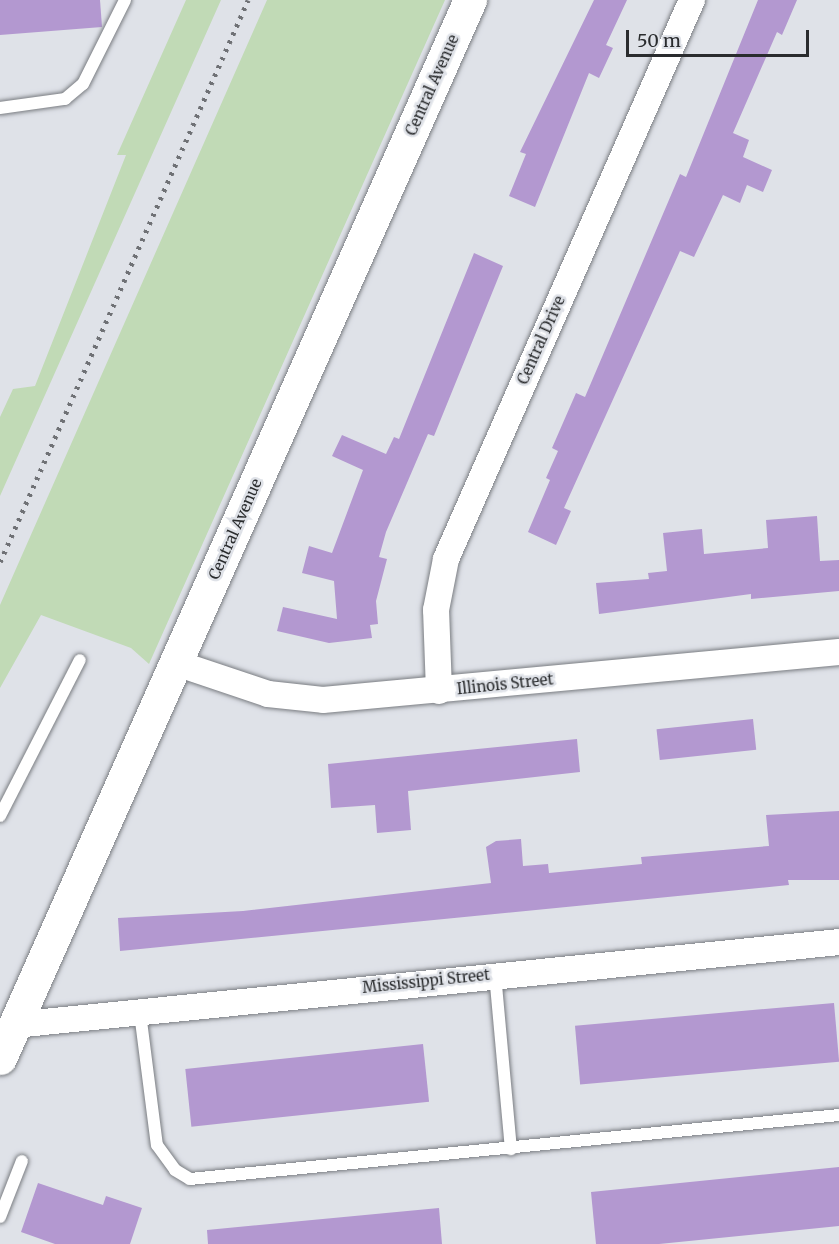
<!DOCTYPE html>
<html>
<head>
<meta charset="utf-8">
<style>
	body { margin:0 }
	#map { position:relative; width:839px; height:1244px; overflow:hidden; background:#dfe2e8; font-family:Merriweather,serif }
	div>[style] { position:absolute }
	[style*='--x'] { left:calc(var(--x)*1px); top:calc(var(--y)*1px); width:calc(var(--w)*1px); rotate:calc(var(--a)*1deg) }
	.green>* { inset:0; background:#c1dab6 }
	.building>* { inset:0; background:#b398d0; transform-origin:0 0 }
	.roads { filter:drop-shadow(0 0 2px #7a7d82) drop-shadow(0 0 2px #7a7d82) }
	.service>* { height:12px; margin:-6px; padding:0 6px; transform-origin:6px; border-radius:6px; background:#fff }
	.minor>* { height:26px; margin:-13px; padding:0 13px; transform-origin:13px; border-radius:13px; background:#fff }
	.secondary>* { height:33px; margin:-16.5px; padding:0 16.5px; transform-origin:16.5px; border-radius:16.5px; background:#fff }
	.rail>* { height:4.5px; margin-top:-2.25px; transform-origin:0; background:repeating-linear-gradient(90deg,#6f7175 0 3px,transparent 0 9px) }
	span { translate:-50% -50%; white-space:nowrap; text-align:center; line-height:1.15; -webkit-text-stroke:5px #dfe2e8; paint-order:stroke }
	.street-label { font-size:15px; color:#2a2c2e }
	.scale { position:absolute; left:626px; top:30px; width:183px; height:27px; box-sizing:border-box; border:3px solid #2a2c2e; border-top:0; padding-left:8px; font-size:18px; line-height:21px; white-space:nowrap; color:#2a2c2e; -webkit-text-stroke:4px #dfe2e8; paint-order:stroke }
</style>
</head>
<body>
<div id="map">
	<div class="green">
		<div style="clip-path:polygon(186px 0,221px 0,0 496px,0 417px,13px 389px,35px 386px,126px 155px,117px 155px)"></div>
		<div style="clip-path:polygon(267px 0,445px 0,149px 664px,131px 648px,41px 615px,0 688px,0 605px)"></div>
	</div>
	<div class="building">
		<div style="clip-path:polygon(0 0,100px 0,102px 27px,0 35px)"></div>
		<div style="clip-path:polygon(594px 0,627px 0,606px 45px,613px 48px,599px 78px,589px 73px,535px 207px,509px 196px,526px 154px,520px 152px)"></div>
		<div style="clip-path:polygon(758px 0,797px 0,782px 35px,777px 32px,733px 133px,749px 140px,743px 157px,772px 170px,763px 192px,747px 185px,740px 203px,723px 195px,694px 257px,680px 251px,564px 508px,571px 511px,556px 545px,528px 532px,550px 480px,546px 478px,558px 451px,552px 448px,576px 393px,585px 397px,680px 174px,686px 177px)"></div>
		<div style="clip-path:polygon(474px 253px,503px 266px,434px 436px,428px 434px,386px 532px,379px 557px,387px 559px,376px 601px,378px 624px,370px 625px,372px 638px,329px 643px,277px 631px,283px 607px,337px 619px,334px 581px,302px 573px,309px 546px,332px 553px,363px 470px,332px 456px,342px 435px,386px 454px,394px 437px,399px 439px)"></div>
		<div style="clip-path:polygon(817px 516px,820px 561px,839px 560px,839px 591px,751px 599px,751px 594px,599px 614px,596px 583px,649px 579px,648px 573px,667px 571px,663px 533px,702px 529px,704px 554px,768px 548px,766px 520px)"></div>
		<div style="left:753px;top:719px;width:31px;height:97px;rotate:84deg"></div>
		<div style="clip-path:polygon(577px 739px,580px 772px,408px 791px,411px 830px,377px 833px,375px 805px,331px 808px,328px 764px)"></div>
		<div style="clip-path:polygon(839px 811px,839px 880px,788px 880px,789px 885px,120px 951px,118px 918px,243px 911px,491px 883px,486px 847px,496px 841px,521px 839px,523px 866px,548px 864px,549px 873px,642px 864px,641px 857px,769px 846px,766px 815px)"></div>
		<div style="left:834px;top:1003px;width:59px;height:260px;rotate:85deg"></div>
		<div style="left:423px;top:1044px;width:58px;height:239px;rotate:84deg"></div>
		<div style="clip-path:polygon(839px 1167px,839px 1226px,659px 1244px,596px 1244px,591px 1192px)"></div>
		<div style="clip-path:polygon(38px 1183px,103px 1205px,106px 1196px,142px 1208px,130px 1244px,55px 1244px,21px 1232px)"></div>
		<div style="clip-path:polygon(439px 1208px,442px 1244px,208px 1244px,207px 1230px)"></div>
	</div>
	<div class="roads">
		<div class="service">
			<div style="--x:0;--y:108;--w:66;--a:-7.9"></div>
			<div style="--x:65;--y:99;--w:23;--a:-40"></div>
			<div style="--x:83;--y:84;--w:94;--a:-63.4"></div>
			<div style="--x:0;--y:816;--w:175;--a:-62.9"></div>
			<div style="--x:495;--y:974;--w:176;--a:84.8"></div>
			<div style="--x:140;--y:1013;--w:133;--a:82.7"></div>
			<div style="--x:157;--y:1145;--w:31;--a:54"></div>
			<div style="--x:175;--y:1170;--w:17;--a:31"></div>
			<div style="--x:190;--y:1179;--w:652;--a:-5.63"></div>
			<div style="--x:0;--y:1217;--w:60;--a:-68.6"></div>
		</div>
		<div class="minor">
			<div style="--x:176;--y:663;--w:97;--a:18.6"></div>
			<div style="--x:268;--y:694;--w:55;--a:6.2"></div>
			<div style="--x:323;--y:700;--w:518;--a:-5.31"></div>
			<div style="--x:439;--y:691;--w:81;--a:-92.1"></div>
			<div style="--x:436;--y:610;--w:52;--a:-78.9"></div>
			<div style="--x:446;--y:559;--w:611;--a:-66.25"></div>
			<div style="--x:14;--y:1025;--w:829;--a:-5.74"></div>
		</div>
		<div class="secondary">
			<div style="--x:0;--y:1058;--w:1158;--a:-66.05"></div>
		</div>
	</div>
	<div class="rail">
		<div style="--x:0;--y:562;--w:614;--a:-66.19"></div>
	</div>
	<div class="street-label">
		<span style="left:432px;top:85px;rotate:-66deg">Central Avenue</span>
		<span style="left:541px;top:340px;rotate:-66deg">Central Drive</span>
		<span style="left:235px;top:529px;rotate:-66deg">Central Avenue</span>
		<span style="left:505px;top:684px;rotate:-6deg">Illinois Street</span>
		<span style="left:426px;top:981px;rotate:-6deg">Mississippi Street</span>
	</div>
	<div class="scale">50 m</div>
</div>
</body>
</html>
